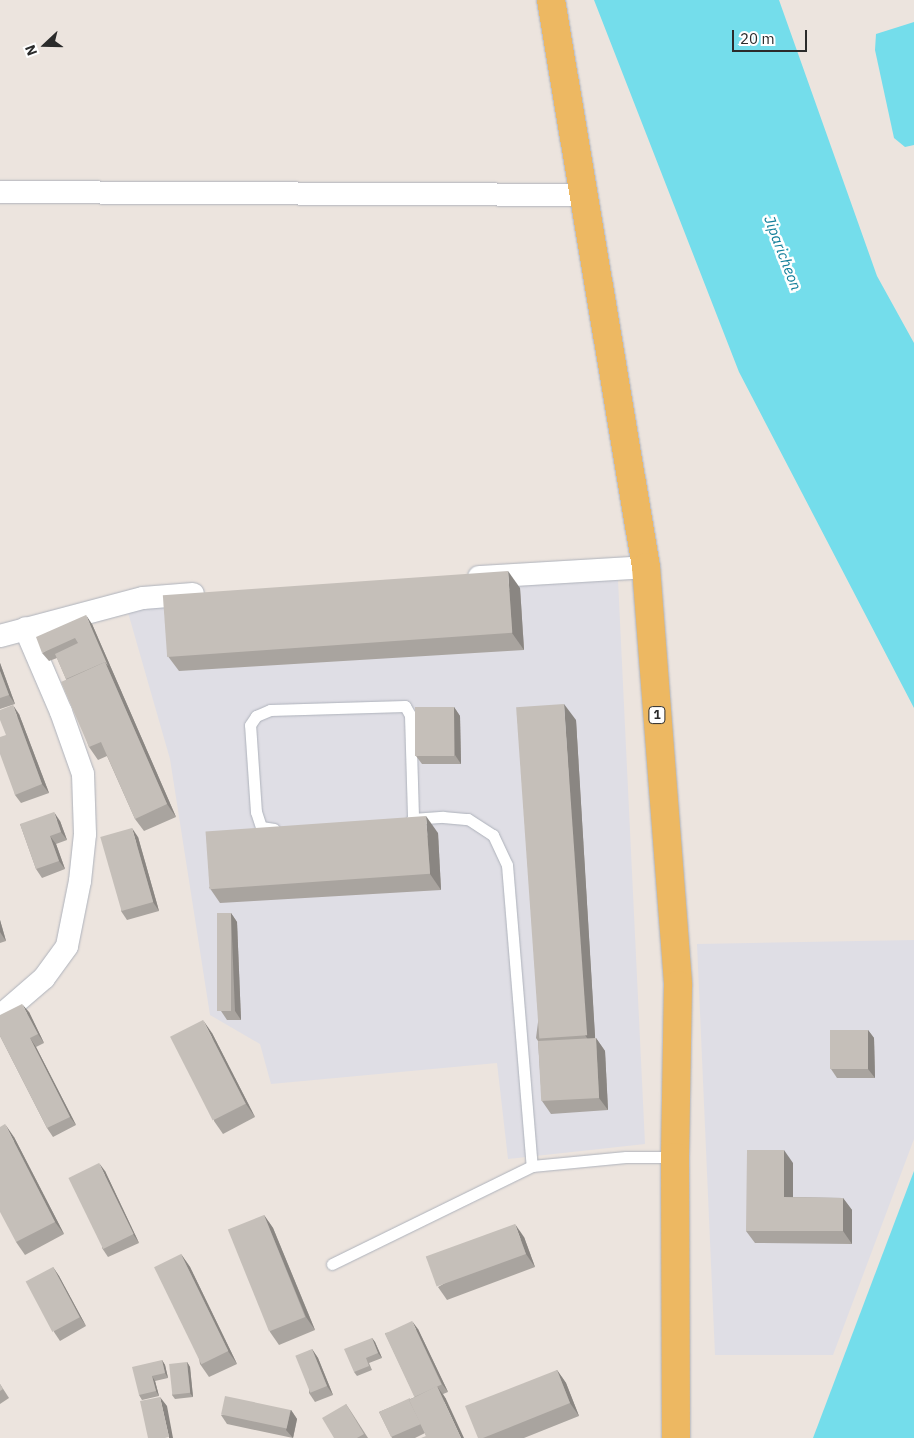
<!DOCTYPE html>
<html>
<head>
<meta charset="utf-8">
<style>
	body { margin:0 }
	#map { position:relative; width:914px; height:1438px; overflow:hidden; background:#ece4de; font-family:"IBM Plex Sans",sans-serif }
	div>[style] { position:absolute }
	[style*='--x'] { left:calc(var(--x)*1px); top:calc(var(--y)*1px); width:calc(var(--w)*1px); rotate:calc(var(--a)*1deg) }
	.industrial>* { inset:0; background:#dfdee5 }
	.water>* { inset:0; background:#74ddeb }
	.roads { filter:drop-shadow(0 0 1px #aeb2bb) drop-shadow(0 0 1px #aeb2bb) }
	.lane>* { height:11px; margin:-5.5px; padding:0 5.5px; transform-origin:5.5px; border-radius:5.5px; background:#fff }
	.street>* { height:22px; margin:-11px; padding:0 11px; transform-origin:11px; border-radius:11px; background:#fff }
	.primary>* { height:28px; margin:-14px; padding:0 14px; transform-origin:14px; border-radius:14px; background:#edb862 }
	.wall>* { inset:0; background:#a9a49f }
	.shaded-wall>* { inset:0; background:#8a8682 }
	.building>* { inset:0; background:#c5bfb9; transform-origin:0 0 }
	span { translate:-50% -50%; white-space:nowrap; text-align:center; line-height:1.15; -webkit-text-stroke:5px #fff; paint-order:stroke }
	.shield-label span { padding:1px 4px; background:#fff; border:1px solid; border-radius:4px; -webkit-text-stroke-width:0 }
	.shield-label { font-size:12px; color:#2b2b2b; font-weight:700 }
	.water-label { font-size:15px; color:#117e99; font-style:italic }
	.north { position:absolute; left:20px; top:20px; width:50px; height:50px; -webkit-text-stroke:4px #fff; paint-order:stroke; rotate:249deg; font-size:14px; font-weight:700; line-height:20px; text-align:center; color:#2b2b2b }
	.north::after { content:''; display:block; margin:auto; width:18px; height:22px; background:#2b2b2b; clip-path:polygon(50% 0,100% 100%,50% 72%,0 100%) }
	.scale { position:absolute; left:732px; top:30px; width:75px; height:22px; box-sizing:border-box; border:2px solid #2b2b2b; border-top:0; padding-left:6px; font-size:15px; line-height:18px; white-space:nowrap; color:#2b2b2b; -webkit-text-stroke:4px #fff; paint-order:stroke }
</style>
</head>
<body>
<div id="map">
	<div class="industrial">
		<div style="clip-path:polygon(618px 580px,645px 1144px,508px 1159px,497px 1063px,271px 1084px,260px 1044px,210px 1015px,170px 759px,127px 609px)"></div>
		<div style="clip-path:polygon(914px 940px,914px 1139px,833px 1355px,715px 1355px,697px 944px)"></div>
	</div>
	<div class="water">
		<div style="clip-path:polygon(594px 0,779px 0,877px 276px,914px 343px,914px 708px,739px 372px)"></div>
		<div style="clip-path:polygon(914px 22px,914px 145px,905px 147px,894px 138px,875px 50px,876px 34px)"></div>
		<div style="clip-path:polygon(914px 1171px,914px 1438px,813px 1438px)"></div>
	</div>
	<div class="roads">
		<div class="lane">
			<div style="--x:412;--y:819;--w:31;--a:-4"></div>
			<div style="--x:443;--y:817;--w:25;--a:5"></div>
			<div style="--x:468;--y:819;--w:30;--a:33"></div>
			<div style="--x:493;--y:835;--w:33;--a:65"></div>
			<div style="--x:507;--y:865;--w:302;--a:85.3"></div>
			<div style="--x:274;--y:829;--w:13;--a:-171"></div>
			<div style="--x:261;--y:827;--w:16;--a:-108"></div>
			<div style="--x:256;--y:812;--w:87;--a:-93.9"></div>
			<div style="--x:250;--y:725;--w:11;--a:-56"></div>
			<div style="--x:256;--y:716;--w:15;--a:-23"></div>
			<div style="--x:270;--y:710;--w:135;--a:-1.7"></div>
			<div style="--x:405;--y:706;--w:10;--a:61"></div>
			<div style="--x:410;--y:715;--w:104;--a:88.3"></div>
			<div style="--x:332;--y:1264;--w:223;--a:-26.1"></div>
			<div style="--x:532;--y:1166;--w:94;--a:-5.5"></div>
			<div style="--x:626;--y:1157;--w:49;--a:0"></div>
		</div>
		<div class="street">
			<div style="--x:0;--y:192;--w:583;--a:0.29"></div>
			<div style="--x:479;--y:577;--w:167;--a:-3.4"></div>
			<div style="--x:0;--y:636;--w:148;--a:-14.9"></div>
			<div style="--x:143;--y:598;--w:50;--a:-4.6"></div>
			<div style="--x:0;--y:1016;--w:58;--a:-40.8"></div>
			<div style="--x:44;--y:978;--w:39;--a:-54"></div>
			<div style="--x:67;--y:946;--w:66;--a:-78.7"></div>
			<div style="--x:80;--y:881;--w:47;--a:-83.9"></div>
			<div style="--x:85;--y:834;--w:60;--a:-91.9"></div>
			<div style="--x:83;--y:774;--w:66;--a:-109.5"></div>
			<div style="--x:61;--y:712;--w:91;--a:-113.2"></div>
		</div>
		<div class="primary">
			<div style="--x:551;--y:0;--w:575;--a:80.49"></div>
			<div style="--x:646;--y:567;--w:419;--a:85.6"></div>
			<div style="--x:678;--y:985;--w:172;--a:91"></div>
			<div style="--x:675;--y:1157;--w:281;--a:89.8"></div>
		</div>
	</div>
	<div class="wall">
		<div style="clip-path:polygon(520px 588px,524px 650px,179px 671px,167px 655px)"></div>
		<div style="clip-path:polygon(92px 624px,176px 817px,144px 831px,135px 819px,107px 756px,98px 760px,89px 747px,66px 679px,57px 658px,49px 661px,42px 653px)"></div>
		<div style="clip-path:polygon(0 663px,15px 704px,0 709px)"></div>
		<div style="clip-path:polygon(454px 707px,460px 716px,461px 764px,422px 764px,416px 756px)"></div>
		<div style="clip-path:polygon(19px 714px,49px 793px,21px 803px,15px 795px,6px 735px)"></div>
		<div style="clip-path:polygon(576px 720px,595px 1038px,596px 1038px,605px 1051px,608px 1110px,551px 1114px,542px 1101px,538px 1041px,536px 1038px)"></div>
		<div style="clip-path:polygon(60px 821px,67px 840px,56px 844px,65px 869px,42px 878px,36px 869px,20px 824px)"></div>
		<div style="clip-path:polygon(438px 833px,441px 890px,220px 903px,209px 887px)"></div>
		<div style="clip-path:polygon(138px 837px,159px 911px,127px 920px,121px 911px)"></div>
		<div style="clip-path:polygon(231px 913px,237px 922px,241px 1020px,227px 1020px,221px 1011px)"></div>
		<div style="clip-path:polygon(0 920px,6px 941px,0 943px)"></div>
		<div style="clip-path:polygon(29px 1012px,44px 1043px,36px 1047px,76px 1125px,53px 1137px,47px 1128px,0 1036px)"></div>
		<div style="clip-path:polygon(868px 1030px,874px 1038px,875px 1078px,837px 1078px,831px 1069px)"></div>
		<div style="clip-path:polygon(212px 1033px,255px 1117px,223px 1134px,214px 1121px)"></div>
		<div style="clip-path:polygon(14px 1137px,64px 1234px,25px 1255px,16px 1242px)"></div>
		<div style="clip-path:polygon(793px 1163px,793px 1197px,843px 1198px,852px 1210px,852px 1244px,755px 1243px,746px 1231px)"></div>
		<div style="clip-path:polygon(105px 1171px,139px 1243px,108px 1257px,102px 1248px)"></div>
		<div style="clip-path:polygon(264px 1215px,273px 1228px,315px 1330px,279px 1345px,270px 1332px)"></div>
		<div style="clip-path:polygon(524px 1237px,535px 1267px,447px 1300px,438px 1287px)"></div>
		<div style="clip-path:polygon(181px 1254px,190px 1267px,237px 1364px,209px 1377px,200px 1364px)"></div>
		<div style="clip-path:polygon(53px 1267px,59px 1276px,86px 1326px,60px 1341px,54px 1332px)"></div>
		<div style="clip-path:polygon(418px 1329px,448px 1392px,443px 1394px,446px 1399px,426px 1436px,425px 1433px,415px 1438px,392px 1438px,379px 1412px,415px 1397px,385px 1333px)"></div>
		<div style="clip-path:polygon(372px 1338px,375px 1342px,382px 1358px,369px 1363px,372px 1370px,357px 1376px,354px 1372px)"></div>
		<div style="clip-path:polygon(312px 1349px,318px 1358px,333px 1395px,315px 1402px,309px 1393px)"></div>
		<div style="clip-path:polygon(162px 1360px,165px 1365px,168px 1378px,155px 1381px,159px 1396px,142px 1400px,139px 1395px)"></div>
		<div style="clip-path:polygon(187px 1362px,190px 1367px,193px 1397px,175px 1399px,172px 1395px)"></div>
		<div style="clip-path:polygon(557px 1370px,566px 1383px,579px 1416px,524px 1438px,478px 1438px)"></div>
		<div style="clip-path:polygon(0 1384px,9px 1398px,0 1404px)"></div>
		<div style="clip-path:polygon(346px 1404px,352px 1413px,368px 1438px,334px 1438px)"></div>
		<div style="clip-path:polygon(291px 1410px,297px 1419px,293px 1438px,227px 1424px,221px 1415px)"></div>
	</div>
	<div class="shaded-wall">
		<div style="clip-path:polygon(508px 571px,520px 588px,524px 650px,512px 633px)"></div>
		<div style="clip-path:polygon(86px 615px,92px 624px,176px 817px,167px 804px,105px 662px)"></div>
		<div style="clip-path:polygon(0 663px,15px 704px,9px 695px,0 671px)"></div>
		<div style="clip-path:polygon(564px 704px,576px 720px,596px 1052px,585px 1035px)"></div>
		<div style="clip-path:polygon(13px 705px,19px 714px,49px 793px,42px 784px)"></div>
		<div style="clip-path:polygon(454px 707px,460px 716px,461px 764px,455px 755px)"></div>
		<div style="clip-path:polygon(54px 812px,60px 821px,67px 840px,61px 832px)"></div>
		<div style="clip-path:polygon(426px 816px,438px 833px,441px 890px,430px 874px)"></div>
		<div style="clip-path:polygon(132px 828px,138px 837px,159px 911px,153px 902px)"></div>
		<div style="clip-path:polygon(50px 836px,56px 844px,65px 869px,59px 861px)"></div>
		<div style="clip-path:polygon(231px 913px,237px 922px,241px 1020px,235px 1011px)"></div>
		<div style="clip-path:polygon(0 920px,6px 941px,0 932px)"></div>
		<div style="clip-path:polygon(22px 1004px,29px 1012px,44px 1043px,38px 1034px)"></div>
		<div style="clip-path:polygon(203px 1020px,212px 1033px,255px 1117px,246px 1104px)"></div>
		<div style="clip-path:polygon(868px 1030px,874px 1038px,875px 1078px,868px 1069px)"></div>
		<div style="clip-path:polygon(30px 1038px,36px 1047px,76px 1125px,70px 1117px)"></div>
		<div style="clip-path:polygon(596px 1038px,605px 1051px,608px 1110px,599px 1098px)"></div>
		<div style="clip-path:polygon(5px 1124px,14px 1137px,64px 1234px,55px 1222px)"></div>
		<div style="clip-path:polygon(784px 1150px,793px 1163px,793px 1210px,784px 1197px)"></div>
		<div style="clip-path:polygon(99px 1163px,105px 1171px,139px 1243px,133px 1234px)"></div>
		<div style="clip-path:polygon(843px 1198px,852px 1210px,852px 1244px,843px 1231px)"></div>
		<div style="clip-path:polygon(264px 1215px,273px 1228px,315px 1330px,306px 1317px)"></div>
		<div style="clip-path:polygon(515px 1224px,524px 1237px,535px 1267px,526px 1254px)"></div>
		<div style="clip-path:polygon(181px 1254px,190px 1267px,237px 1364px,228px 1351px)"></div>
		<div style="clip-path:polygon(53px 1267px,59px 1276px,86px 1326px,80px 1317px)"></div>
		<div style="clip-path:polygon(412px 1321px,418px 1329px,448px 1392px,442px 1384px)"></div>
		<div style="clip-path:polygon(372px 1338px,375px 1342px,382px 1358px,378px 1353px)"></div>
		<div style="clip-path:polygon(312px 1349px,318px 1358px,333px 1395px,327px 1386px)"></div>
		<div style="clip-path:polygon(162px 1360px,165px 1365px,168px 1378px,165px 1373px)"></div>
		<div style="clip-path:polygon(187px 1362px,190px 1367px,193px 1397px,190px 1393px)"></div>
		<div style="clip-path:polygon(557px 1370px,566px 1383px,579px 1416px,570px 1403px)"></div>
		<div style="clip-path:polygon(152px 1376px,155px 1381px,159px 1396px,156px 1391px)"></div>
		<div style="clip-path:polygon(437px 1386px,446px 1399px,464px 1438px,461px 1438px)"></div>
		<div style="clip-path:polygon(160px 1397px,167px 1406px,173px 1438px,169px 1438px,169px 1437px)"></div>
		<div style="clip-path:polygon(291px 1410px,297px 1419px,293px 1438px,286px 1430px)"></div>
	</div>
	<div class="building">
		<div style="left:508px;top:571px;width:62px;height:346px;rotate:86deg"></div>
		<div style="clip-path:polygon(86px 615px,108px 666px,105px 662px,66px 679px,55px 654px,78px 643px,75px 638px,42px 653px,36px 637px)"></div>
		<div style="clip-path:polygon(105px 662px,167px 804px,135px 819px,101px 742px,89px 747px,61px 682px)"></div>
		<div style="clip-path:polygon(0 671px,9px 695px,0 698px)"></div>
		<div style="left:564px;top:704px;width:332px;height:48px;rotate:86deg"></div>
		<div style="clip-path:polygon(13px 705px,42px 784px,15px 795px,0 754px,0 737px,6px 735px,0 720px,0 710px)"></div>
		<div style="left:415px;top:707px;width:39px;height:49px"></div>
		<div style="clip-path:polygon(54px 812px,61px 832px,50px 836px,59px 861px,36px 869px,20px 824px)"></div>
		<div style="left:426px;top:816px;width:58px;height:221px;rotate:86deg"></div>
		<div style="left:132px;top:828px;width:77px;height:33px;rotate:74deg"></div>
		<div style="left:217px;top:913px;width:14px;height:98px"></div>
		<div style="clip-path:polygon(22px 1004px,38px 1034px,30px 1038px,70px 1117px,47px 1128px,0 1036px,0 1015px)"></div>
		<div style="left:203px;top:1020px;width:94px;height:37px;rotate:63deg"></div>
		<div style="left:830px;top:1030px;width:38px;height:39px"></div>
		<div style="left:596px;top:1038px;width:60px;height:58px;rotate:87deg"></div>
		<div style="clip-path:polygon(5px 1124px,55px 1222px,16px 1242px,0 1212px,0 1127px)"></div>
		<div style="clip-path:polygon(747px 1150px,784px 1150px,784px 1197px,843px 1198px,843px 1231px,746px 1231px)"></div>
		<div style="left:99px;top:1163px;width:79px;height:34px;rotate:64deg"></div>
		<div style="left:264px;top:1215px;width:110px;height:39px;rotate:68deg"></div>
		<div style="left:515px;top:1224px;width:32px;height:95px;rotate:70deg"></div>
		<div style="left:181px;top:1254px;width:108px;height:30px;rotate:64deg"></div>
		<div style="left:53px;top:1267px;width:57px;height:31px;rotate:62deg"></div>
		<div style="left:412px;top:1321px;width:70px;height:30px;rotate:65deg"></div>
		<div style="clip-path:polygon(372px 1338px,378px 1353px,366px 1358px,369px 1366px,354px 1372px,344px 1349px)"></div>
		<div style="left:312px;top:1349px;width:40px;height:18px;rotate:68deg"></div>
		<div style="clip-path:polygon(162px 1360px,165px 1373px,152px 1376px,156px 1391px,139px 1395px,132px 1367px)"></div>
		<div style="left:187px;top:1362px;width:31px;height:18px;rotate:84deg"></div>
		<div style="clip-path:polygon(557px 1370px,570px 1403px,483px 1438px,478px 1438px,465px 1406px)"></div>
		<div style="clip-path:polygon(0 1384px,3px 1389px,0 1391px)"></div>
		<div style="clip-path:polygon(437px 1386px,461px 1438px,421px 1438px,426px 1436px,409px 1400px)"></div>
		<div style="left:225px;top:1396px;width:67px;height:19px;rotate:12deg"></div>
		<div style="clip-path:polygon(160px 1397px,169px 1437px,165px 1438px,148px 1438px,140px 1401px)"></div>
		<div style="clip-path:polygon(410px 1398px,410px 1399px,409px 1400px,421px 1424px,391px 1437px,379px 1412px)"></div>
		<div style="clip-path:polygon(346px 1404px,364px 1434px,357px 1438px,334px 1438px,322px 1418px)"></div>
	</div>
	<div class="shield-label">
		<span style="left:657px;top:715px">1</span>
	</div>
	<div class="water-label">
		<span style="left:783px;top:253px;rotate:69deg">Jiparicheon</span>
	</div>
	<div class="north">N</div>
	<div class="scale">20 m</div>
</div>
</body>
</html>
